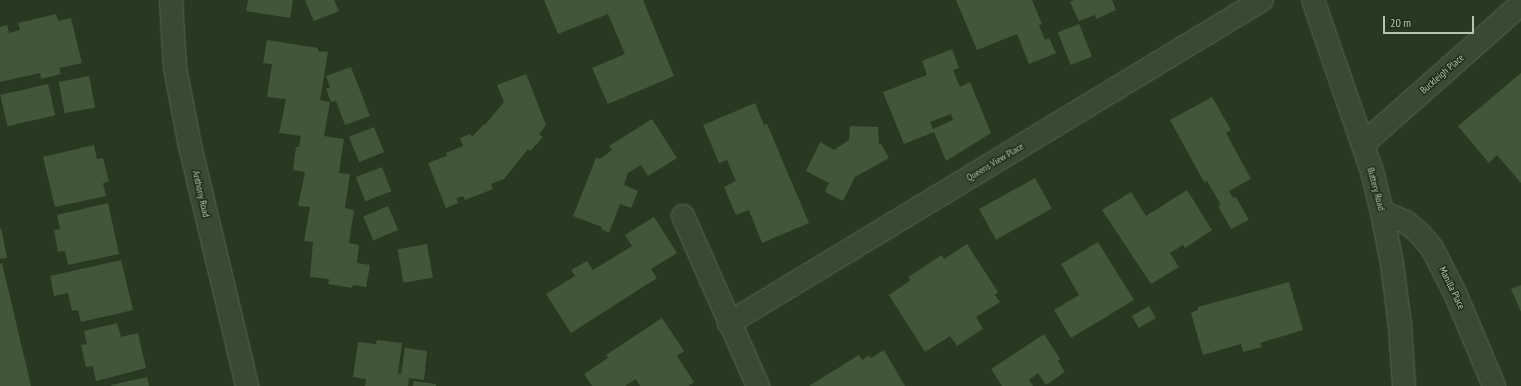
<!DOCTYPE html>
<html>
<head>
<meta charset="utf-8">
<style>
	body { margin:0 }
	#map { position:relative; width:1521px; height:386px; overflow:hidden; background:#273920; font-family:"PT Sans Narrow",sans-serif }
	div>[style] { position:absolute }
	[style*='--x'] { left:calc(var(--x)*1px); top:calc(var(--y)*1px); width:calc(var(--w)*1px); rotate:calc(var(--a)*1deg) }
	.building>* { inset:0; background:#425739; transform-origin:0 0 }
	.roads { filter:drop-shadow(0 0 1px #576751) drop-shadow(0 0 1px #576751) }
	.minor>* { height:22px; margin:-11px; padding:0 11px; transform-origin:11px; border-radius:11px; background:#3a4934 }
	span { translate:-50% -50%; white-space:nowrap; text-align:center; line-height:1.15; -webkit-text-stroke:3px #1f2d19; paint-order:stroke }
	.street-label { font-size:10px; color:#b4c6ae }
	.scale { position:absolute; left:1383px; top:16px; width:91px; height:18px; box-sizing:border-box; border:2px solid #b4c6ae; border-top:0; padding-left:5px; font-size:12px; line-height:14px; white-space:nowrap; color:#b4c6ae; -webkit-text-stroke:3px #1f2d19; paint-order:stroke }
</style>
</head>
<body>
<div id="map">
	<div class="building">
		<div style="clip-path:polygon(248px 0,293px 0,290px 18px,246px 11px)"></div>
		<div style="clip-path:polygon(305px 0,334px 0,339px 11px,314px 21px)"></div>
		<div style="clip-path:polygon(544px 0,643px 0,674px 76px,608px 104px,592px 68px,625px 54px,608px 14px,558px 34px)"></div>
		<div style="clip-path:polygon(956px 0,1032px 0,1042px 24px,1039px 25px,1045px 40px,1049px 38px,1056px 53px,1029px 64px,1017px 34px,977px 50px)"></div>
		<div style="clip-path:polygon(1074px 0,1112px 0,1116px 10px,1096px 19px,1095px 15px,1079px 21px,1070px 2px)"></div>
		<div style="clip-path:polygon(56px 14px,58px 21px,71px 18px,82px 63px,59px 68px,61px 74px,41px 79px,40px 73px,0 82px,0 27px,7px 25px,9px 33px,20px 30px,18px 23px)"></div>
		<div style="left:1079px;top:24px;width:35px;height:23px;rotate:68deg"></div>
		<div style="clip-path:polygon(267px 40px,318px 48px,318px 51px,328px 52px,320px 100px,330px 102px,324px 136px,344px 139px,339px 173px,350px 174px,345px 208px,354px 210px,349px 243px,359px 245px,357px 263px,370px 265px,366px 287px,353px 285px,352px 288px,328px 284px,329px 279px,310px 277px,313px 242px,304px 241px,310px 207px,298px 206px,305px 172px,293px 170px,296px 147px,299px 147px,301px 136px,279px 133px,286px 99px,267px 97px,272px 64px,263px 63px)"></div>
		<div style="clip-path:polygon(evenodd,952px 49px,959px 68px,953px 70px,960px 87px,970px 82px,991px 133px,946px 161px,934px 132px,904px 144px,883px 92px,927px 75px,922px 61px,952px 49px,951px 114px,953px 120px,933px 129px,930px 122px,951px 114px)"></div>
		<div style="clip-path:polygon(351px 67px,370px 116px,345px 125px,336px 101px,331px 102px,326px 89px,330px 87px,326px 76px)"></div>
		<div style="clip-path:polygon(1521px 73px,1521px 183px,1497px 155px,1489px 163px,1458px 126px)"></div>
		<div style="clip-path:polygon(526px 74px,546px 125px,539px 134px,543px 137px,530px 151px,528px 149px,504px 179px,491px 184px,493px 189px,465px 200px,463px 196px,457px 198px,458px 203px,446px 208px,428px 163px,447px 156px,446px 153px,463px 146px,460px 138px,470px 134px,472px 137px,484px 124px,485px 125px,504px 102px,497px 85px)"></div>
		<div style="left:89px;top:76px;width:32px;height:31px;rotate:79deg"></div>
		<div style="left:48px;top:84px;width:32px;height:49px;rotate:77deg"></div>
		<div style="clip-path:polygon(1212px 97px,1231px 130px,1226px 133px,1251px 179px,1229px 191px,1233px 198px,1236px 197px,1249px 220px,1231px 229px,1218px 206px,1221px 205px,1207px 181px,1204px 182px,1170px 120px)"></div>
		<div style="clip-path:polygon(755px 103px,764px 125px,767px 124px,809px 223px,762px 243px,749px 210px,736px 215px,724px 187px,736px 181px,727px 160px,719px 163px,703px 125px)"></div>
		<div style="clip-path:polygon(652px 119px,677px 158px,648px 176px,641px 165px,628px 173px,624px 185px,638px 191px,631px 208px,620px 204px,609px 233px,601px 229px,602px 227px,573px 216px,596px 158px,600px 159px,612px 150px,609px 146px)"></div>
		<div style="clip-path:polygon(850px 126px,878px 127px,879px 144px,881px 144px,889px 158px,855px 177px,843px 201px,825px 192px,829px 183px,806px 171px,820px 142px,834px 150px,849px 140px)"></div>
		<div style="left:374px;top:127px;width:27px;height:27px;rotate:68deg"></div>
		<div style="clip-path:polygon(94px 145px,97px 159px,103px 158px,109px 182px,103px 183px,106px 196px,55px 207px,43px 157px)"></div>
		<div style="left:382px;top:167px;width:26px;height:28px;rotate:69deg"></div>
		<div style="left:1035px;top:178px;width:35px;height:64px;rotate:61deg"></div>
		<div style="clip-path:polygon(1187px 190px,1212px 230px,1185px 248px,1183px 245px,1170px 253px,1179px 267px,1151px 284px,1102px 210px,1131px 192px,1146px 216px)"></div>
		<div style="clip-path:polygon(108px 203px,119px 254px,68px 265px,65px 251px,58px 252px,54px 230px,60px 229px,57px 215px)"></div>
		<div style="left:388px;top:206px;width:26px;height:27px;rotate:67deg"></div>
		<div style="clip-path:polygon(654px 217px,677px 253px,651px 269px,657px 278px,571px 333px,546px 294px,575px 276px,571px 270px,587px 261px,593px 270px,632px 246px,625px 235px)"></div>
		<div style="clip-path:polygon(1px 228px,7px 258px,0 259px,0 229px)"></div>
		<div style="clip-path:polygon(1098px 242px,1134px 300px,1071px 338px,1054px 310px,1079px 295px,1061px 264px)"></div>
		<div style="left:427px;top:244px;width:34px;height:30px;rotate:80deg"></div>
		<div style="clip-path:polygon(967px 244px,998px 292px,995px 295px,1000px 302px,976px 317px,983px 329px,957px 346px,950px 336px,925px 352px,889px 295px,911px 280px,908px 277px,942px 255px,944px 259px)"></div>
		<div style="clip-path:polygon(121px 260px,133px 310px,81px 322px,78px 310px,72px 311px,68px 293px,54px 296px,50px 276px)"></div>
		<div style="clip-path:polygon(2px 263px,31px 386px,0 386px,0 264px)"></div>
		<div style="clip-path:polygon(1289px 282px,1303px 330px,1260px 343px,1262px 347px,1243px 352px,1241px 344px,1203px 355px,1191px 313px,1198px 310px,1198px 307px)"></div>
		<div style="clip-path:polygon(1521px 285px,1521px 312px,1511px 289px)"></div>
		<div style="left:1149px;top:306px;width:14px;height:20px;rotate:60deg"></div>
		<div style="clip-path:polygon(662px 318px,684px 351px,677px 356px,694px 382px,688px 386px,640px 386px,636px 379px,625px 386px,592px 386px,584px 374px,608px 358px,606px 355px)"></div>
		<div style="clip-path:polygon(117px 323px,121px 337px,138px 333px,146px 368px,96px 381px,93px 366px,86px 367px,81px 345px,87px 344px,84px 331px)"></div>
		<div style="clip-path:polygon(1044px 334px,1060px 359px,1058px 361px,1065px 372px,1046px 385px,1038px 373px,1029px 380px,1033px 386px,1002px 386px,991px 369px)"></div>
		<div style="clip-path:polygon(377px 340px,402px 343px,398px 374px,401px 374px,405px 348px,427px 351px,424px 380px,409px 378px,408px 386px,365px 386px,366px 379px,353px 377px,358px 342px,376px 344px)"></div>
		<div style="clip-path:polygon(884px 350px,905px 386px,809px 386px,859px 355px,862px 360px,869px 355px,871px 358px)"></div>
		<div style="clip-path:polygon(147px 377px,149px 386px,112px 386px,111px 385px)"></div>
		<div style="clip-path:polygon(414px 381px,436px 384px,436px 386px,413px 386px)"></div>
	</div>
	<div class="roads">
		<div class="minor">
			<div style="--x:171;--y:0;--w:68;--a:86.6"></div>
			<div style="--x:175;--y:68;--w:79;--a:79.1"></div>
			<div style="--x:190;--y:146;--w:247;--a:76.6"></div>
			<div style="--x:1313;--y:0;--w:181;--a:71"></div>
			<div style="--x:1372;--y:171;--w:42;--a:76.3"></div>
			<div style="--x:1382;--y:212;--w:53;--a:79.1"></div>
			<div style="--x:1392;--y:264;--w:63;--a:82.6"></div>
			<div style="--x:1400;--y:326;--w:60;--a:86.2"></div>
			<div style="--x:1363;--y:144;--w:211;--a:-41.5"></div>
			<div style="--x:1382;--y:212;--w:26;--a:23"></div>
			<div style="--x:1406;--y:222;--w:17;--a:40"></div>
			<div style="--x:1419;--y:233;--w:20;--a:49"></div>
			<div style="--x:1432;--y:248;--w:51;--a:62.9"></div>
			<div style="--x:1455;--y:293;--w:101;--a:67.2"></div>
			<div style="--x:683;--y:216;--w:186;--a:66.2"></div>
			<div style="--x:729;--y:323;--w:623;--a:-31.22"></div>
		</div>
	</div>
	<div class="street-label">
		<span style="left:1442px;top:74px;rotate:-41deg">Buckleigh Place</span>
		<span style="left:995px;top:162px;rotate:-31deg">Queens View Place</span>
		<span style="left:1376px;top:189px;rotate:75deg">Buttery Road</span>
		<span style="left:201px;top:194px;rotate:77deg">Anthony Road</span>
		<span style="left:1452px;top:288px;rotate:64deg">Manilla Place</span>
	</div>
	<div class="scale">20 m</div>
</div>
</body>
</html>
